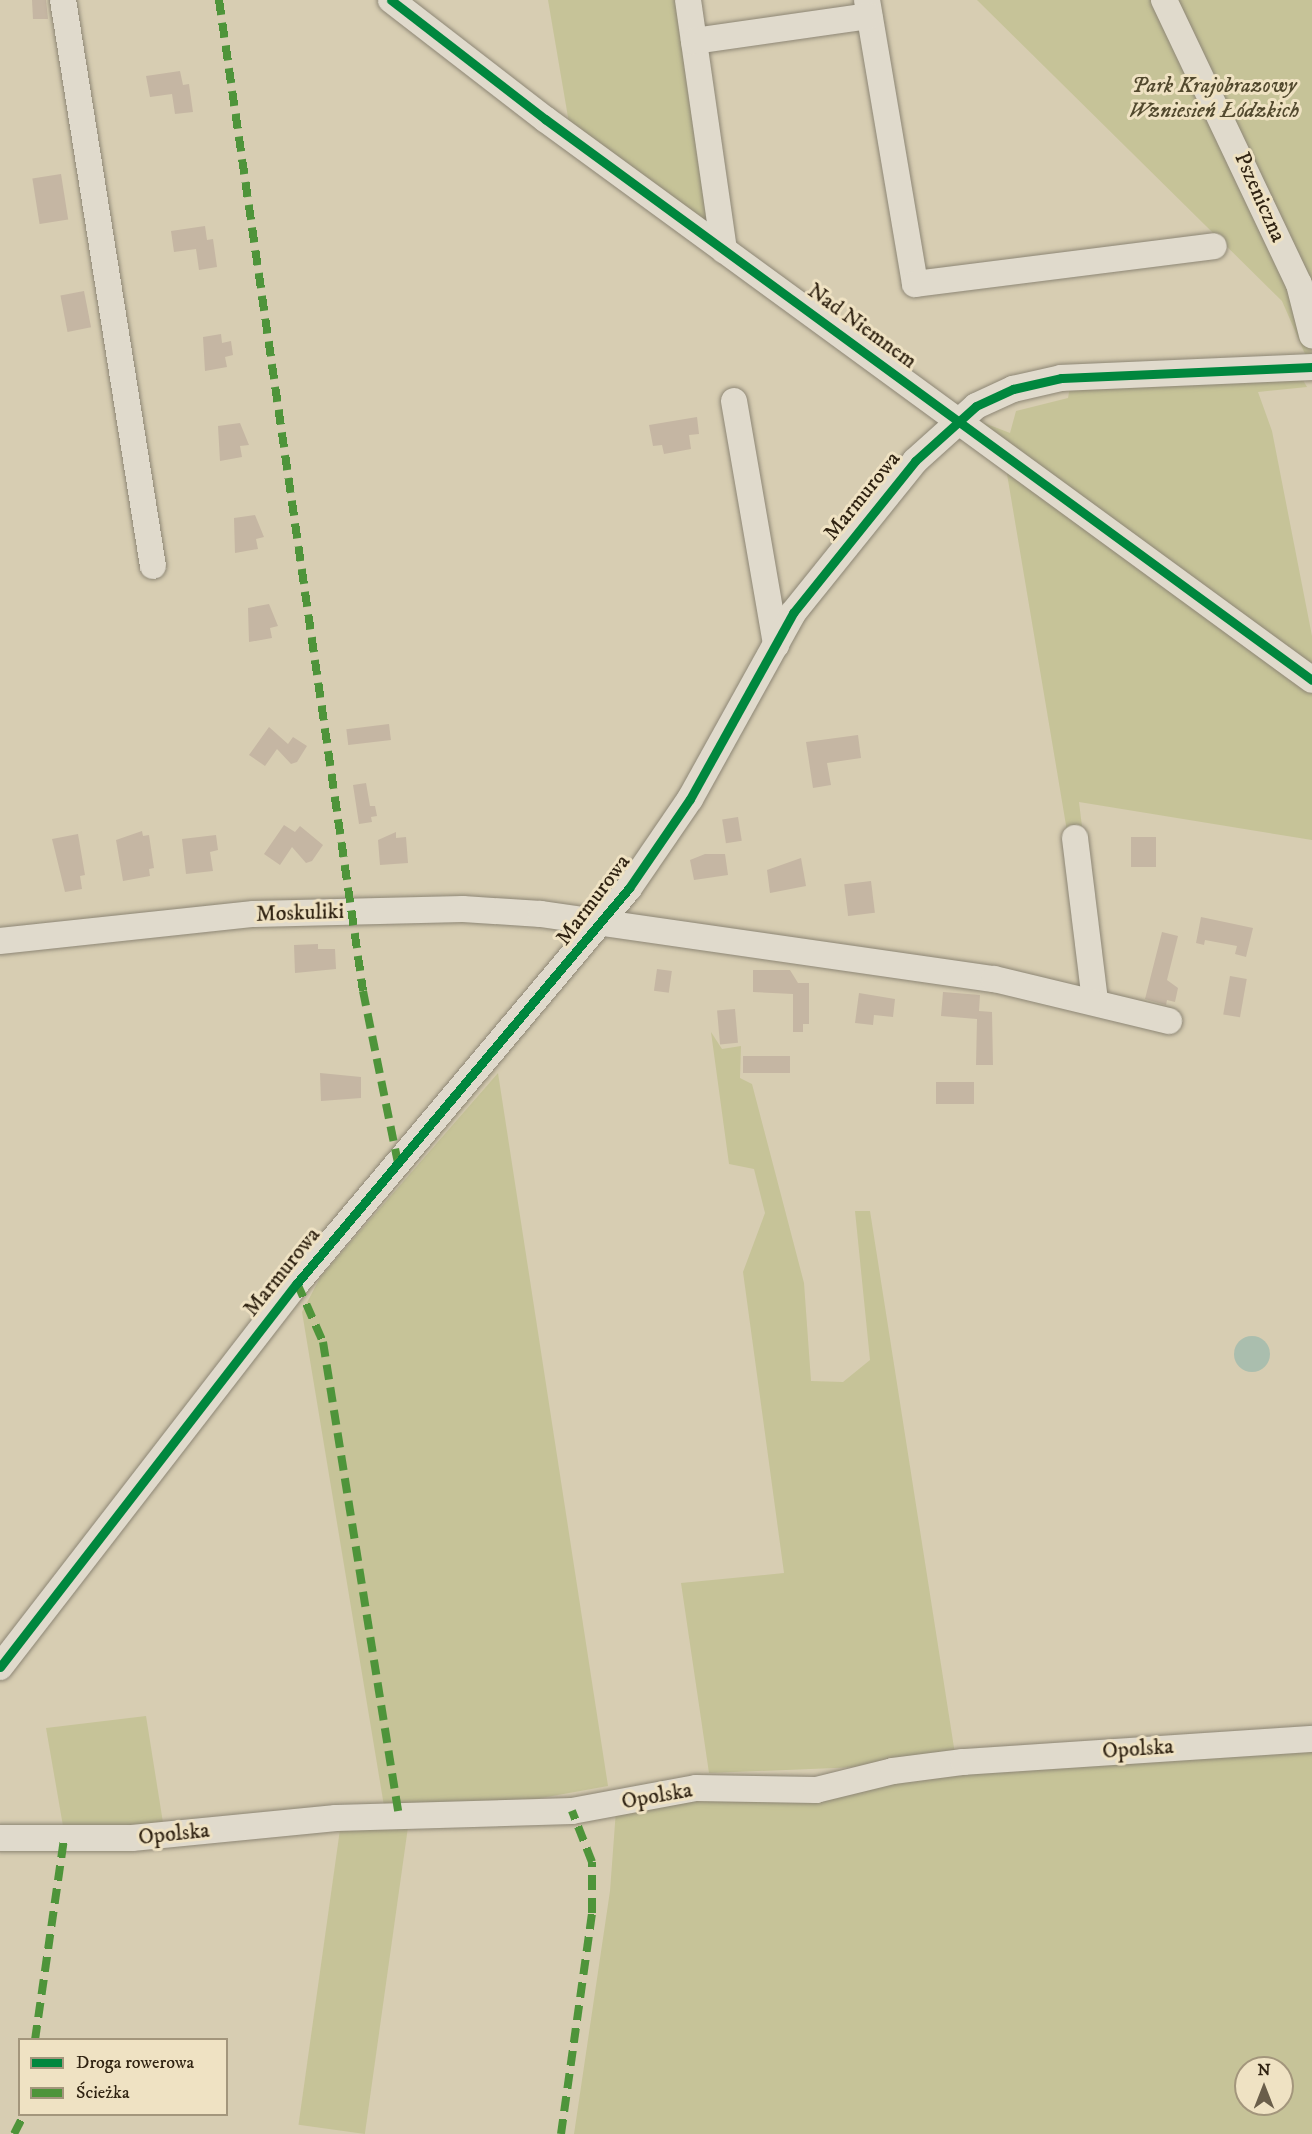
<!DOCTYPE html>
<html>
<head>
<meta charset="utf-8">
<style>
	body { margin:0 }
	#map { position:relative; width:1312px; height:2134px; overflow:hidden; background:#d7cdb2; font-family:"IM FELL DW Pica",serif }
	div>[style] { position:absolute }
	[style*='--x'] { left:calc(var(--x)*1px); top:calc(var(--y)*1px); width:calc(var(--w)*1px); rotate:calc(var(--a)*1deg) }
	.green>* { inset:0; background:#c6c398; transform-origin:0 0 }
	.water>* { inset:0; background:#aabeae }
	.round { border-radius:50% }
	.building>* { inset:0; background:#c5b6a3; transform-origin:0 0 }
	.roads { filter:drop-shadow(0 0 2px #8d8675) drop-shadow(0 0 2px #8d8675) }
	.minor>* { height:26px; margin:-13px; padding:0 13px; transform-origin:13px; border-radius:13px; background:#e0dacc }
	.quiet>* { height:8px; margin-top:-4px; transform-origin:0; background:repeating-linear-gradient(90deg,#4e943a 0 15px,transparent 0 23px) }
	.cycleway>* { height:9px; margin:-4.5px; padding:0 4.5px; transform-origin:4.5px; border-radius:4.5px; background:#00873e }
	span { translate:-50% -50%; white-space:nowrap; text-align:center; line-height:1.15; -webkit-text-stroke:6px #efe2c3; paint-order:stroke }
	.park-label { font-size:22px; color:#52492e; font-style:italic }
	.street-label { font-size:22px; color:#302312 }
	.legend { position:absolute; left:18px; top:2038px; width:210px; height:78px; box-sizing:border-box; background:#efe2c3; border:2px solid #a3967c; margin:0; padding:8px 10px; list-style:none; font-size:18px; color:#302312 }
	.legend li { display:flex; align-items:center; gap:12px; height:30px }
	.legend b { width:30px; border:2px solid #a3967c }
	.north { position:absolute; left:1234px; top:2056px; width:60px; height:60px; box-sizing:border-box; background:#efe2c3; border:2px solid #a3967c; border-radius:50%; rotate:0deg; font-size:16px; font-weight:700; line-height:24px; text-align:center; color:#302312 }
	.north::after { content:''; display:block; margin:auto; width:21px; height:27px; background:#6a5e4a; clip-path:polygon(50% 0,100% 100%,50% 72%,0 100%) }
</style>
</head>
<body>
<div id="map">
	<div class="green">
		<div style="clip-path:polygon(548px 0,681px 0,711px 228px,569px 123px)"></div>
		<div style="clip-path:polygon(977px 0,1312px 0,1312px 370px,1282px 301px)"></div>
		<div style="clip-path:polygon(1300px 375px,1307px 387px,1258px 392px,1272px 431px,1312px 636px,1312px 670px,979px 427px,984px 423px,1010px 433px,1016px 411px,1068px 398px,1070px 387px)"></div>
		<div style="clip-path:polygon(1006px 468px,1312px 687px,1312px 840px,1079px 802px,1083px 835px,1068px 837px)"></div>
		<div style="clip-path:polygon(711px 1032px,722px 1049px,741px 1046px,740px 1078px,752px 1084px,804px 1283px,811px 1381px,843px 1382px,870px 1360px,855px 1211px,870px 1211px,955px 1754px,859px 1767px,709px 1773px,681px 1583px,784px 1573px,743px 1272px,765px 1213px,754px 1169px,729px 1164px)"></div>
		<div style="clip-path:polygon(498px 1073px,608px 1786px,503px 1805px,384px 1806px,302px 1312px,321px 1276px)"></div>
		<div style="clip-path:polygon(146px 1716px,164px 1829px,63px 1826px,46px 1728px)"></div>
		<div style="clip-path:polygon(evenodd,1312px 1748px,1312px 2134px,574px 2134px,610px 1891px,616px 1810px,696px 1797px,905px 1777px,1312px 1748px,1246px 2068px,1282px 2068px,1282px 2104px,1246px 2104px,1246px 2068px)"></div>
		<div style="left:408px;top:1827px;width:310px;height:67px;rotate:98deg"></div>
	</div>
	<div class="water">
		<div class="round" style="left:1234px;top:1336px;width:36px;height:36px"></div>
	</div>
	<div class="building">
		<div style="clip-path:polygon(32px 0,46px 0,48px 19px,33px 19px)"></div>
		<div style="clip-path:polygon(180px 71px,183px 85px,189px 84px,193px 112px,175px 114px,172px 94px,150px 97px,146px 76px)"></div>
		<div style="left:61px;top:174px;width:46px;height:29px;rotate:81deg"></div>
		<div style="clip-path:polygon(205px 226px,207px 240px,213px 239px,217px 267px,199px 270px,196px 249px,174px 252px,171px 231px)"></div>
		<div style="left:84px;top:291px;width:37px;height:24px;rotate:79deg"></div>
		<div style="clip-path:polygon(221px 334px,222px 343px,231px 341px,233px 355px,225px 357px,227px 367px,205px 371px,203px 337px)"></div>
		<div style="clip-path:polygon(697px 417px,699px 434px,689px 435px,691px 449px,664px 454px,662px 445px,653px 446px,649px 425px)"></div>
		<div style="clip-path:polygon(240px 423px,249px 445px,240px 446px,242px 457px,220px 461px,218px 426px)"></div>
		<div style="clip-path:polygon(255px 515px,264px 537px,256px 539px,258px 549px,235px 553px,234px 518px)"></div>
		<div style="clip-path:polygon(269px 604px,278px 626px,270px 628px,272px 638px,249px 642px,248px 608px)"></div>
		<div style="left:389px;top:724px;width:16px;height:43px;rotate:83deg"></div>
		<div style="clip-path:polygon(269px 727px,288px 744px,293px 737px,307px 746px,297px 762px,291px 764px,277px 749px,265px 766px,249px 755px)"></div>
		<div style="clip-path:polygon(858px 735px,861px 758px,827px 763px,831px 785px,813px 788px,806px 742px)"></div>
		<div style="clip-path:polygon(366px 783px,370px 806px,375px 806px,377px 816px,371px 817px,372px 822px,359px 824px,353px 785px)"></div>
		<div style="left:738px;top:817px;width:24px;height:16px;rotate:81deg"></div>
		<div style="clip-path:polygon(284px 825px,295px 832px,300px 826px,323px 845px,312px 861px,306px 863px,292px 847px,280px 865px,264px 854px)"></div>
		<div style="clip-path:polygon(142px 831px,143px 836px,149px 835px,154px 868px,149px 869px,150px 876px,123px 881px,116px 840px)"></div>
		<div style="clip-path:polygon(396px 832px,396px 838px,406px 837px,408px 863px,380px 865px,378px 840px)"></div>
		<div style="clip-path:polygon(78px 834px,85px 875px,80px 876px,82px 889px,65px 892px,52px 839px)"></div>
		<div style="clip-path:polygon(216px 835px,218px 850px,210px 852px,213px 871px,186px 874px,182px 839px)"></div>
		<div style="left:1131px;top:837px;width:25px;height:30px"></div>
		<div style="clip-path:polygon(705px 854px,725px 854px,728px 875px,694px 880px,690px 860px)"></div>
		<div style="clip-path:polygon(801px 858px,806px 886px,770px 893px,767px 870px)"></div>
		<div style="left:871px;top:881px;width:32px;height:27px;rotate:83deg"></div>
		<div style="clip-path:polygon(1201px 917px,1253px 928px,1246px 957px,1235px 954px,1237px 946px,1205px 940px,1204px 945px,1196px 943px)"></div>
		<div style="clip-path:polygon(1162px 932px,1178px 936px,1167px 980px,1178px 988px,1175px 1002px,1167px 1000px,1166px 1005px,1145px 999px)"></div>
		<div style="clip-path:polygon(318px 944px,318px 949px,335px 949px,336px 969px,295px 973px,294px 945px)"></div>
		<div style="left:657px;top:969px;width:15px;height:22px;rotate:8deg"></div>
		<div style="clip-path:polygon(753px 970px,790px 970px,798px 983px,809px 983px,809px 1024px,803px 1024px,803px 1032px,793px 1032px,793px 994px,753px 992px)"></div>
		<div style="left:1230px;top:976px;width:17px;height:39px;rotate:10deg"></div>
		<div style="clip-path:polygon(943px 992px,980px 995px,979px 1011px,992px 1012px,993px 1065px,976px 1065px,977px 1019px,941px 1016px)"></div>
		<div style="clip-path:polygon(859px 993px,895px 999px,893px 1017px,874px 1015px,873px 1025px,855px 1023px)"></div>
		<div style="left:735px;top:1009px;width:34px;height:18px;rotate:85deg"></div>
		<div style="left:790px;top:1056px;width:17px;height:47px;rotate:90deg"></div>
		<div style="clip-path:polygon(320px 1073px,361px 1077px,361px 1098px,321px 1101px)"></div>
		<div style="left:936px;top:1082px;width:38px;height:22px"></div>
	</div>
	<div class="roads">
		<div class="minor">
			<div style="--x:63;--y:0;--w:573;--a:80.97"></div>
			<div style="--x:391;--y:0;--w:195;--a:37.7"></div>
			<div style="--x:545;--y:119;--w:950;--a:36.18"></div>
			<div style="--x:688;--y:0;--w:253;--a:81.8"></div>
			<div style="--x:867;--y:0;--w:288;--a:80.4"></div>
			<div style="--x:915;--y:284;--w:301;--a:-7.2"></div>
			<div style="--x:1164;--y:0;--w:314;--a:64.6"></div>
			<div style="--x:1299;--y:284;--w:53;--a:75.7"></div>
			<div style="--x:694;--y:41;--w:177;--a:-8.1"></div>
			<div style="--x:734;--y:401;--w:248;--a:80.2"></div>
			<div style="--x:1075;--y:838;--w:165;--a:83"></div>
			<div style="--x:0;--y:941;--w:255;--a:-6.1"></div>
			<div style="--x:254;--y:914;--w:209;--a:-1.4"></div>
			<div style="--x:463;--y:909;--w:78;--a:3.7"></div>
			<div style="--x:541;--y:914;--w:458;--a:8.2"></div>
			<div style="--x:994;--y:979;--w:180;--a:13.5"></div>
			<div style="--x:0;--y:1667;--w:485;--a:-52.3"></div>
			<div style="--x:297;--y:1283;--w:516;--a:-49.95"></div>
			<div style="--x:629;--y:888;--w:108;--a:-55.6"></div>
			<div style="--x:690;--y:799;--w:213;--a:-61"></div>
			<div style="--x:793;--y:613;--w:195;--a:-51.2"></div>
			<div style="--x:915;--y:461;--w:82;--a:-42"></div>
			<div style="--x:976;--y:406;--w:41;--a:-24.7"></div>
			<div style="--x:1013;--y:389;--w:49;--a:-12.9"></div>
			<div style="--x:1061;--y:378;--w:251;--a:-2.5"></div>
			<div style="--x:0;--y:1838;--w:132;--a:0"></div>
			<div style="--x:132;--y:1838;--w:205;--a:-5.6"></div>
			<div style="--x:336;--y:1818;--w:236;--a:-1.7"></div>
			<div style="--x:572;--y:1811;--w:126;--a:-10.5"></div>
			<div style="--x:696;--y:1788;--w:120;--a:1"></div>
			<div style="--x:816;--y:1790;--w:79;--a:-13.9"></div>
			<div style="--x:893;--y:1771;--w:71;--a:-7.3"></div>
			<div style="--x:963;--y:1762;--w:350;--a:-3.8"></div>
		</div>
	</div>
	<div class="quiet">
		<div style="--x:219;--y:0;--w:1001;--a:81.73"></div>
		<div style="--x:363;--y:991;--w:176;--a:78.5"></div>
		<div style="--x:297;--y:1283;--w:64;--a:66.2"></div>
		<div style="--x:323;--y:1342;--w:483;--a:80.9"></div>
		<div style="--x:35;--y:2040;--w:204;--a:-81.8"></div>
		<div style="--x:14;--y:2134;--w:22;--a:-63"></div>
		<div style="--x:561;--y:2134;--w:223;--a:-82"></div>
		<div style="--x:592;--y:1913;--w:51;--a:-90"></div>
		<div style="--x:592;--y:1862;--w:55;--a:-111.4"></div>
	</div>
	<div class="cycleway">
		<div style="--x:391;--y:0;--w:195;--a:37.7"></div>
		<div style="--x:545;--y:119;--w:950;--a:36.18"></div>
		<div style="--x:0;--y:1667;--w:485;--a:-52.3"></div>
		<div style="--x:297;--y:1283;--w:516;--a:-49.95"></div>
		<div style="--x:629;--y:888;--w:108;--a:-55.6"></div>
		<div style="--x:690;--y:799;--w:213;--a:-61"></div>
		<div style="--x:793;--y:613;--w:195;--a:-51.2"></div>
		<div style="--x:915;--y:461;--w:82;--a:-42"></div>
		<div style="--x:976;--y:406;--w:41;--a:-24.7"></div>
		<div style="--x:1013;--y:389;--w:49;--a:-12.9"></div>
		<div style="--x:1061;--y:378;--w:251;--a:-2.5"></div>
	</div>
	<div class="park-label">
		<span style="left:1214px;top:98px">Park Krajobrazowy<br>Wzniesień Łódzkich</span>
	</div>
	<div class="street-label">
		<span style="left:1260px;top:197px;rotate:66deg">Pszeniczna</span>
		<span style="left:862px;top:326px;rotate:36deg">Nad Niemnem</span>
		<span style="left:862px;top:496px;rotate:-51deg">Marmurowa</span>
		<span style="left:593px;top:900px;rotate:-53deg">Marmurowa</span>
		<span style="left:300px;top:913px;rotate:-2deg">Moskuliki</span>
		<span style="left:282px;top:1272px;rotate:-51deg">Marmurowa</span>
		<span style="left:1138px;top:1749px;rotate:-4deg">Opolska</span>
		<span style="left:657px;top:1796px;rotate:-10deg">Opolska</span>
		<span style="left:174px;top:1834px;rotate:-6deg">Opolska</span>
	</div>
	<ul class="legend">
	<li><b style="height:8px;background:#00873e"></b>Droga rowerowa</li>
	<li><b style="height:8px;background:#4e943a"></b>Ścieżka</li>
	</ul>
	<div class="north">N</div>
</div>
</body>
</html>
